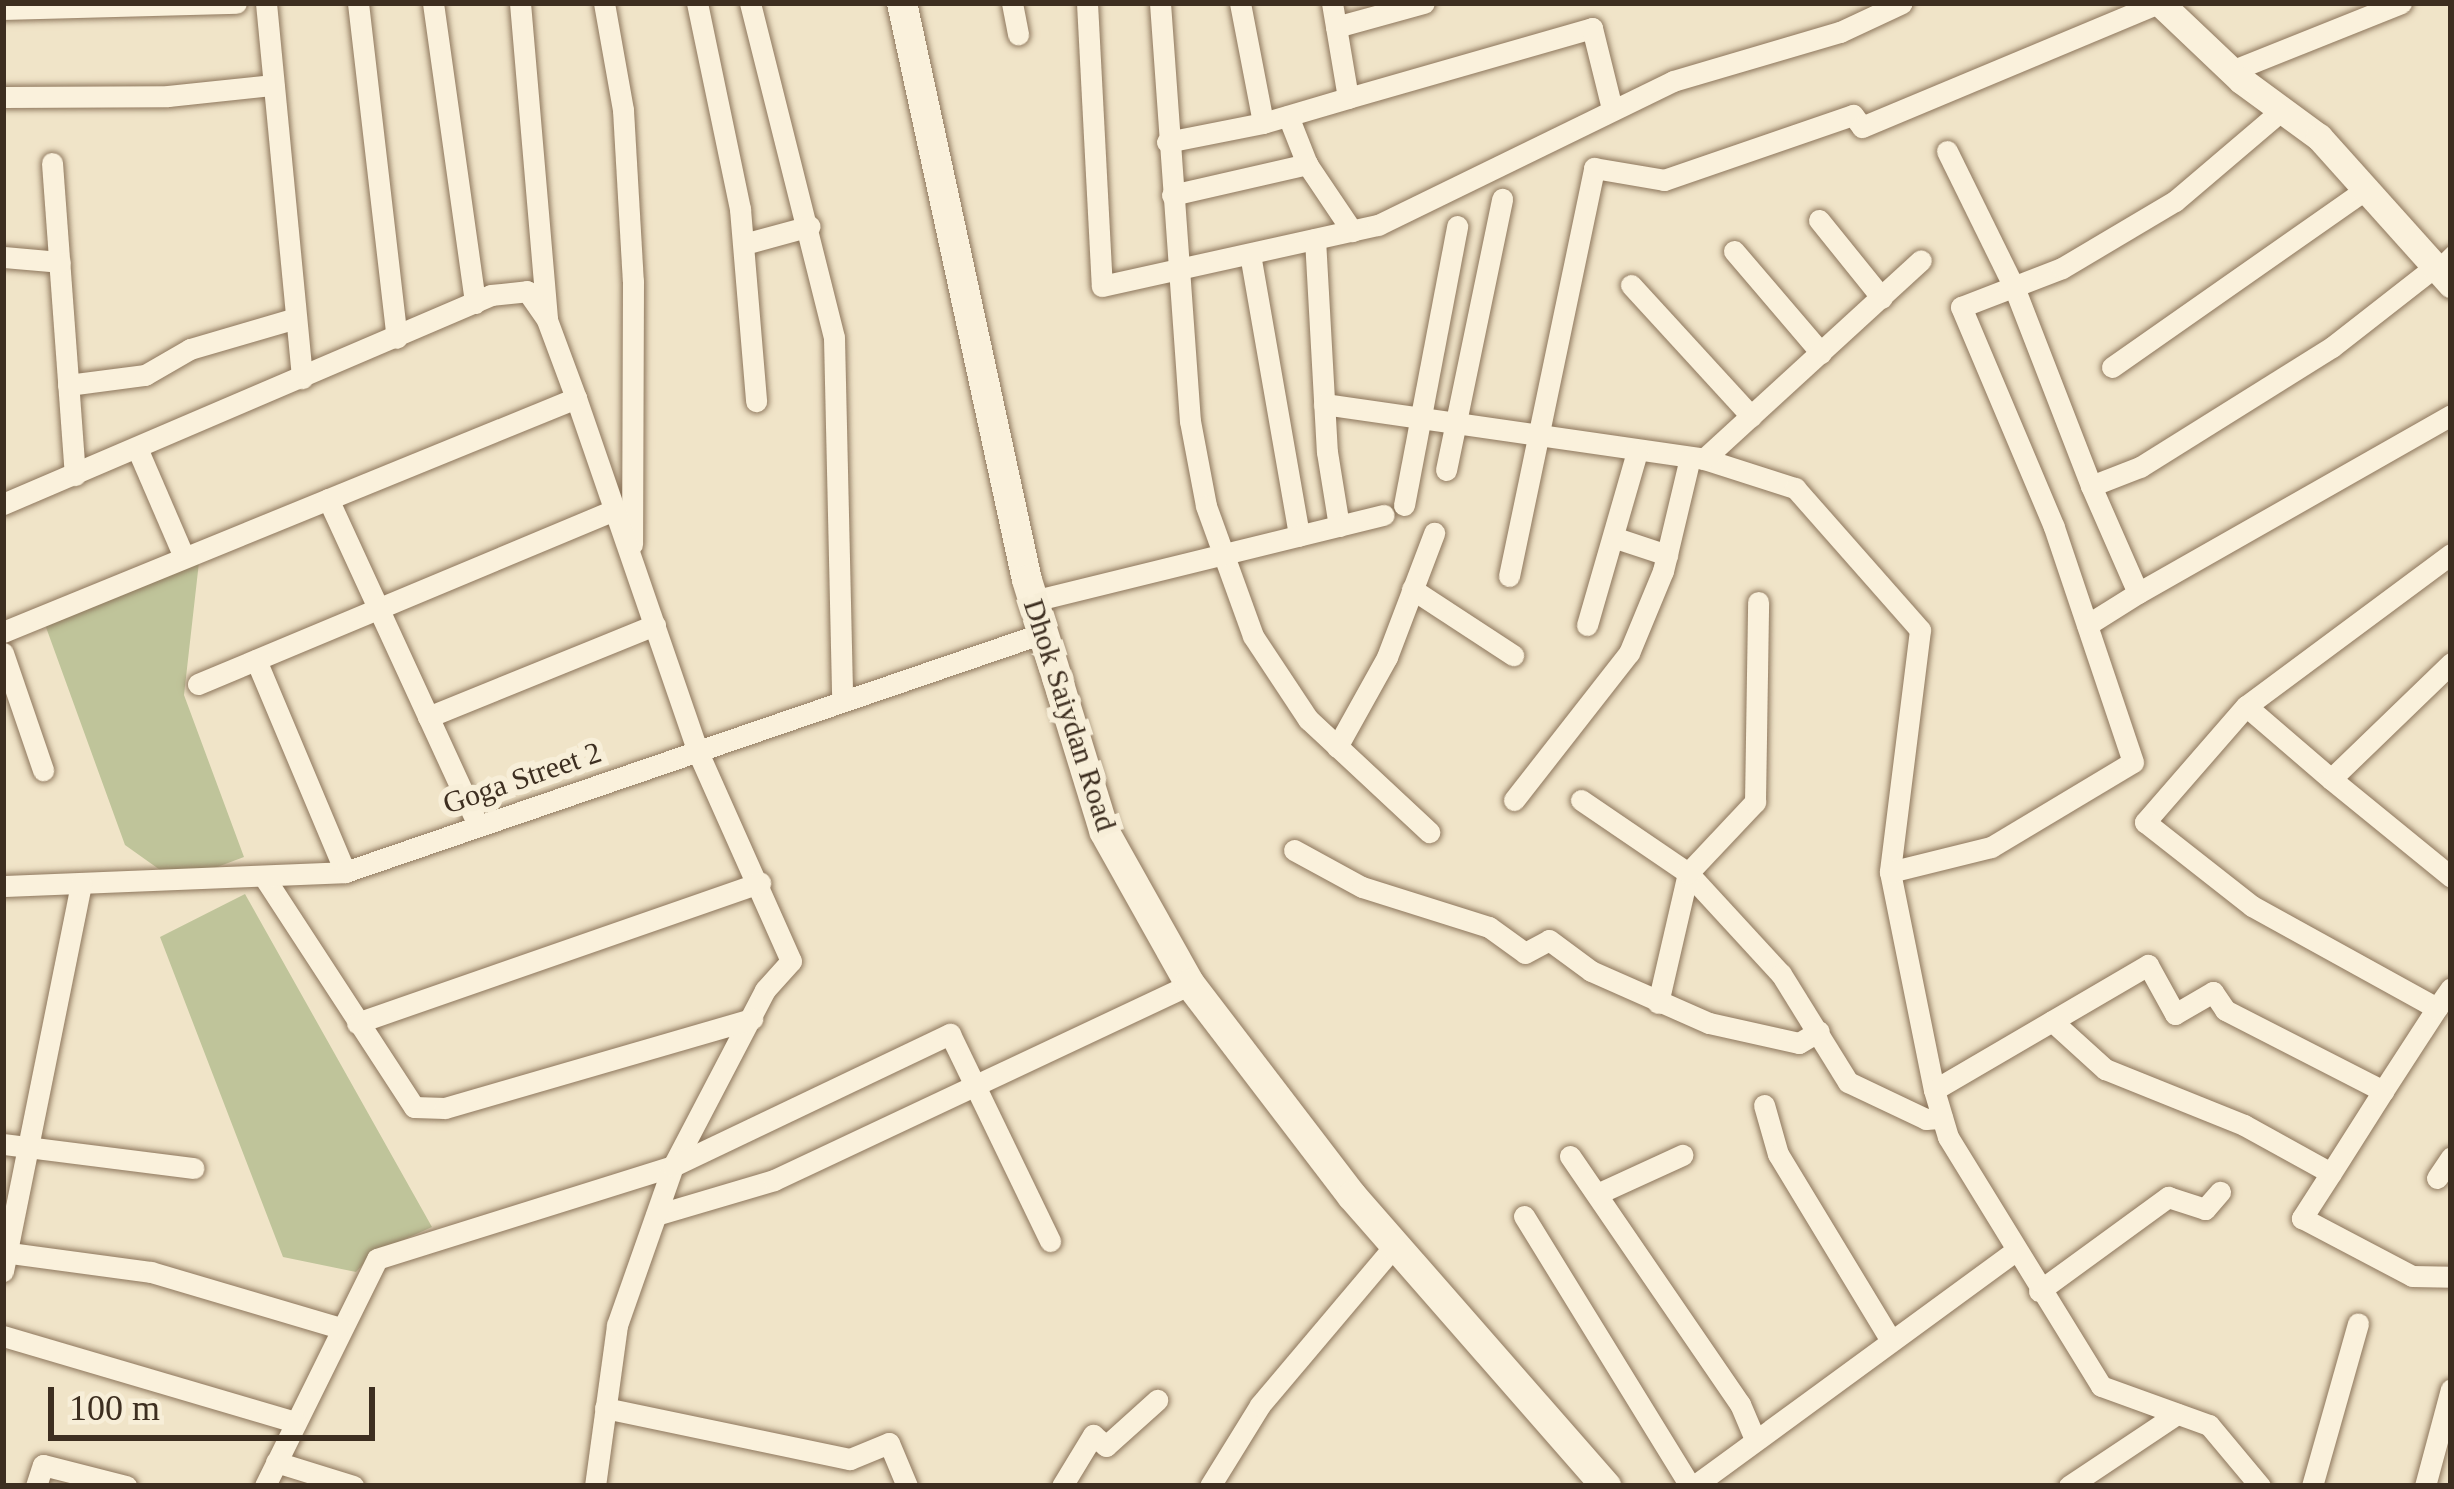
<!DOCTYPE html>
<html>
<head>
<meta charset="utf-8">
<style>
	body { margin:0 }
	#map { position:relative; width:2454px; height:1489px; overflow:hidden; background:#f0e4c8; font-family:"Times New Roman",serif }
	div>[style] { position:absolute }
	[style*='--x'] { left:calc(var(--x)*1px); top:calc(var(--y)*1px); width:calc(var(--w)*1px); rotate:calc(var(--a)*1deg) }
	.cemetery>* { inset:0; background:#bfc49a }
	.roads { filter:drop-shadow(0 0 3px #8d765c) drop-shadow(0 0 3px #8d765c) }
	.service>* { height:10px; margin:-5px; padding:0 5px; transform-origin:5px; border-radius:5px; background:#faf1dc }
	.minor>* { height:21px; margin:-10.5px; padding:0 10.5px; transform-origin:10.5px; border-radius:10.5px; background:#faf1dc }
	.tertiary>* { height:27px; margin:-13.5px; padding:0 13.5px; transform-origin:13.5px; border-radius:13.5px; background:#faf1dc }
	.secondary>* { height:30px; margin:-15px; padding:0 15px; transform-origin:15px; border-radius:15px; background:#faf1dc }
	span { translate:-50% -50%; white-space:nowrap; text-align:center; line-height:1.15; -webkit-text-stroke:12px #f7eed8; paint-order:stroke }
	.street-label { font-size:30px; color:#3d2e20 }
	.frame { position:absolute; inset:0; border:6px solid #3d2e20; pointer-events:none }
	.scale { position:absolute; left:48px; top:1387px; width:327px; height:54px; box-sizing:border-box; border:6px solid #3d2e20; border-top:0; padding-left:15px; font-size:36px; line-height:42px; white-space:nowrap; color:#3d2e20; -webkit-text-stroke:9px #f7eed8; paint-order:stroke }
</style>
</head>
<body>
<div id="map">
	<div class="cemetery">
		<div style="clip-path:polygon(199px 562px,184px 695px,244px 857px,177px 882px,125px 845px,43px 619px)"></div>
		<div style="clip-path:polygon(245px 894px,432px 1227px,374px 1253px,356px 1272px,283px 1257px,160px 937px)"></div>
	</div>
	<div class="roads">
		<div class="service">
			<div style="--x:2436;--y:266;--w:21;--a:-45"></div>
		</div>
		<div class="minor">
			<div style="--x:266;--y:3;--w:377;--a:84.5"></div>
			<div style="--x:358;--y:3;--w:337;--a:83.4"></div>
			<div style="--x:433;--y:3;--w:303;--a:82"></div>
			<div style="--x:520;--y:3;--w:317;--a:85.1"></div>
			<div style="--x:604;--y:3;--w:109;--a:79.9"></div>
			<div style="--x:623;--y:110;--w:171;--a:86.7"></div>
			<div style="--x:633;--y:281;--w:263;--a:90.2"></div>
			<div style="--x:697;--y:3;--w:210;--a:78.2"></div>
			<div style="--x:740;--y:209;--w:193;--a:85.2"></div>
			<div style="--x:750;--y:3;--w:345;--a:75.9"></div>
			<div style="--x:834;--y:338;--w:362;--a:88.7"></div>
			<div style="--x:1012;--y:3;--w:32;--a:79"></div>
			<div style="--x:1087;--y:3;--w:283;--a:87"></div>
			<div style="--x:1102;--y:286;--w:283;--a:-12.5"></div>
			<div style="--x:1378;--y:225;--w:328;--a:-26"></div>
			<div style="--x:1673;--y:81;--w:174;--a:-16.4"></div>
			<div style="--x:1840;--y:32;--w:68;--a:-25.1"></div>
			<div style="--x:1160;--y:3;--w:419;--a:85.9"></div>
			<div style="--x:1190;--y:421;--w:86;--a:79.3"></div>
			<div style="--x:1206;--y:506;--w:138;--a:70.1"></div>
			<div style="--x:1253;--y:636;--w:100;--a:56.5"></div>
			<div style="--x:1308;--y:719;--w:166;--a:43"></div>
			<div style="--x:1240;--y:3;--w:122;--a:79.1"></div>
			<div style="--x:1263;--y:123;--w:89;--a:-16.4"></div>
			<div style="--x:1332;--y:3;--w:96;--a:80.4"></div>
			<div style="--x:1348;--y:98;--w:254;--a:-16"></div>
			<div style="--x:1592;--y:28;--w:83;--a:76.1"></div>
			<div style="--x:3;--y:9;--w:233;--a:-1.5"></div>
			<div style="--x:1336;--y:27;--w:91;--a:-15.3"></div>
			<div style="--x:2231;--y:71;--w:183;--a:-21.8"></div>
			<div style="--x:3;--y:97;--w:165;--a:-0.3"></div>
			<div style="--x:168;--y:96;--w:106;--a:-6"></div>
			<div style="--x:1288;--y:116;--w:52;--a:68.4"></div>
			<div style="--x:1167;--y:142;--w:98;--a:-11.2"></div>
			<div style="--x:1947;--y:151;--w:152;--a:63.8"></div>
			<div style="--x:2014;--y:287;--w:213;--a:68.8"></div>
			<div style="--x:2091;--y:486;--w:53;--a:-21.2"></div>
			<div style="--x:2140;--y:467;--w:226;--a:-32"></div>
			<div style="--x:2332;--y:347;--w:128;--a:-38"></div>
			<div style="--x:52;--y:163;--w:313;--a:85.8"></div>
			<div style="--x:1172;--y:195;--w:139;--a:-12.9"></div>
			<div style="--x:1307;--y:164;--w:81;--a:56.1"></div>
			<div style="--x:1819;--y:220;--w:100;--a:51.1"></div>
			<div style="--x:1315;--y:239;--w:213;--a:86.8"></div>
			<div style="--x:1327;--y:452;--w:75;--a:80.8"></div>
			<div style="--x:744;--y:244;--w:68;--a:-15.3"></div>
			<div style="--x:1734;--y:251;--w:134;--a:49.5"></div>
			<div style="--x:1250;--y:254;--w:286;--a:80.1"></div>
			<div style="--x:3;--y:257;--w:57;--a:5"></div>
			<div style="--x:1631;--y:285;--w:178;--a:47.5"></div>
			<div style="--x:2112;--y:367;--w:309;--a:-35"></div>
			<div style="--x:68;--y:385;--w:78;--a:-7.4"></div>
			<div style="--x:145;--y:375;--w:52;--a:-30"></div>
			<div style="--x:190;--y:349;--w:110;--a:-16.3"></div>
			<div style="--x:1324;--y:404;--w:384;--a:8.2"></div>
			<div style="--x:1704;--y:459;--w:96;--a:17.7"></div>
			<div style="--x:1795;--y:488;--w:189;--a:48.6"></div>
			<div style="--x:1920;--y:630;--w:244;--a:97.1"></div>
			<div style="--x:1890;--y:872;--w:222;--a:78.6"></div>
			<div style="--x:1934;--y:1090;--w:248;--a:-30.3"></div>
			<div style="--x:2148;--y:965;--w:56;--a:61.1"></div>
			<div style="--x:2175;--y:1014;--w:44;--a:-30.1"></div>
			<div style="--x:2213;--y:992;--w:22;--a:56"></div>
			<div style="--x:2225;--y:1010;--w:178;--a:27.1"></div>
			<div style="--x:2383;--y:1091;--w:99;--a:-57"></div>
			<div style="--x:137;--y:448;--w:119;--a:66.7"></div>
			<div style="--x:1704;--y:459;--w:294;--a:-42.5"></div>
			<div style="--x:1446;--y:470;--w:277;--a:-78.3"></div>
			<div style="--x:328;--y:499;--w:359;--a:65.3"></div>
			<div style="--x:3;--y:504;--w:531;--a:-23.18"></div>
			<div style="--x:491;--y:295;--w:36;--a:-6"></div>
			<div style="--x:527;--y:291;--w:35;--a:55"></div>
			<div style="--x:547;--y:320;--w:83;--a:69.6"></div>
			<div style="--x:576;--y:398;--w:372;--a:71"></div>
			<div style="--x:697;--y:750;--w:231;--a:66"></div>
			<div style="--x:791;--y:961;--w:39;--a:132"></div>
			<div style="--x:765;--y:990;--w:199;--a:117.6"></div>
			<div style="--x:673;--y:1166;--w:310;--a:162.6"></div>
			<div style="--x:377;--y:1259;--w:253;--a:116.3"></div>
			<div style="--x:1404;--y:505;--w:284;--a:-79.2"></div>
			<div style="--x:1616;--y:538;--w:54;--a:18.4"></div>
			<div style="--x:2451;--y:554;--w:255;--a:143.4"></div>
			<div style="--x:2246;--y:706;--w:154;--a:131"></div>
			<div style="--x:2145;--y:822;--w:136;--a:38.1"></div>
			<div style="--x:2252;--y:906;--w:211;--a:28.9"></div>
			<div style="--x:2437;--y:1008;--w:24;--a:-55"></div>
			<div style="--x:1509;--y:576;--w:417;--a:-78.2"></div>
			<div style="--x:1594;--y:168;--w:71;--a:9.7"></div>
			<div style="--x:1664;--y:180;--w:200;--a:-19"></div>
			<div style="--x:1853;--y:115;--w:15;--a:53"></div>
			<div style="--x:1862;--y:127;--w:321;--a:-22.7"></div>
			<div style="--x:1412;--y:589;--w:121;--a:33.2"></div>
			<div style="--x:2138;--y:593;--w:360;--a:-29.6"></div>
			<div style="--x:1033;--y:601;--w:361;--a:-13.8"></div>
			<div style="--x:1587;--y:625;--w:180;--a:-73.9"></div>
			<div style="--x:2087;--y:625;--w:60;--a:-32.1"></div>
			<div style="--x:2138;--y:593;--w:117;--a:-113.7"></div>
			<div style="--x:3;--y:632;--w:619;--a:-22.21"></div>
			<div style="--x:3;--y:653;--w:124;--a:71.1"></div>
			<div style="--x:256;--y:660;--w:230;--a:67.2"></div>
			<div style="--x:198;--y:684;--w:451;--a:-22.7"></div>
			<div style="--x:2246;--y:706;--w:112;--a:40.7"></div>
			<div style="--x:2331;--y:779;--w:167;--a:-44"></div>
			<div style="--x:428;--y:717;--w:245;--a:-22.1"></div>
			<div style="--x:1337;--y:747;--w:103;--a:-60.9"></div>
			<div style="--x:1387;--y:657;--w:133;--a:-69.2"></div>
			<div style="--x:2331;--y:779;--w:155;--a:39.2"></div>
			<div style="--x:1514;--y:800;--w:187;--a:-52"></div>
			<div style="--x:1629;--y:653;--w:89;--a:-67.5"></div>
			<div style="--x:1663;--y:571;--w:116;--a:-76.6"></div>
			<div style="--x:1581;--y:800;--w:130;--a:34.3"></div>
			<div style="--x:1688;--y:873;--w:137;--a:47.4"></div>
			<div style="--x:1781;--y:974;--w:127;--a:58.2"></div>
			<div style="--x:1848;--y:1082;--w:86;--a:25.4"></div>
			<div style="--x:1926;--y:1119;--w:16;--a:-4"></div>
			<div style="--x:1294;--y:850;--w:77;--a:28.6"></div>
			<div style="--x:1362;--y:887;--w:133;--a:17.5"></div>
			<div style="--x:1489;--y:927;--w:44;--a:35.8"></div>
			<div style="--x:1525;--y:953;--w:27;--a:-28"></div>
			<div style="--x:1549;--y:940;--w:52;--a:36.4"></div>
			<div style="--x:1591;--y:971;--w:129;--a:23.8"></div>
			<div style="--x:1709;--y:1023;--w:92;--a:12.5"></div>
			<div style="--x:1799;--y:1043;--w:23;--a:-31"></div>
			<div style="--x:1890;--y:872;--w:104;--a:-13.9"></div>
			<div style="--x:1991;--y:847;--w:165;--a:-30.9"></div>
			<div style="--x:2133;--y:762;--w:248;--a:-108.6"></div>
			<div style="--x:2054;--y:527;--w:239;--a:-112.9"></div>
			<div style="--x:1961;--y:307;--w:108;--a:-21.1"></div>
			<div style="--x:2062;--y:268;--w:131;--a:-30.7"></div>
			<div style="--x:2175;--y:201;--w:140;--a:-40.4"></div>
			<div style="--x:266;--y:880;--w:271;--a:56.9"></div>
			<div style="--x:414;--y:1107;--w:31;--a:2"></div>
			<div style="--x:445;--y:1108;--w:320;--a:-16.2"></div>
			<div style="--x:3;--y:886;--w:342;--a:-2.3"></div>
			<div style="--x:345;--y:872;--w:738;--a:-18.9"></div>
			<div style="--x:1658;--y:1003;--w:133;--a:-77"></div>
			<div style="--x:1688;--y:873;--w:98;--a:-46.7"></div>
			<div style="--x:1755;--y:802;--w:200;--a:-89.1"></div>
			<div style="--x:2052;--y:1021;--w:72;--a:42.2"></div>
			<div style="--x:2105;--y:1069;--w:150;--a:21.9"></div>
			<div style="--x:2244;--y:1125;--w:99;--a:28.9"></div>
			<div style="--x:2331;--y:1173;--w:97;--a:-57.6"></div>
			<div style="--x:357;--y:1023;--w:427;--a:-19.2"></div>
			<div style="--x:1934;--y:1090;--w:49;--a:73.4"></div>
			<div style="--x:1948;--y:1137;--w:292;--a:58.4"></div>
			<div style="--x:2101;--y:1386;--w:115;--a:19.9"></div>
			<div style="--x:2209;--y:1425;--w:80;--a:50.1"></div>
			<div style="--x:1764;--y:1105;--w:51;--a:74.1"></div>
			<div style="--x:1778;--y:1154;--w:216;--a:58.8"></div>
			<div style="--x:3;--y:1144;--w:192;--a:7.2"></div>
			<div style="--x:1570;--y:1156;--w:301;--a:55.6"></div>
			<div style="--x:1740;--y:1404;--w:36;--a:67"></div>
			<div style="--x:2331;--y:1173;--w:54;--a:122.8"></div>
			<div style="--x:2302;--y:1218;--w:124;--a:27.8"></div>
			<div style="--x:2412;--y:1276;--w:39;--a:1"></div>
			<div style="--x:2437;--y:1178;--w:25;--a:-56"></div>
			<div style="--x:1597;--y:1194;--w:94;--a:-24.6"></div>
			<div style="--x:656;--y:1215;--w:123;--a:-16.5"></div>
			<div style="--x:774;--y:1180;--w:460;--a:-25.2"></div>
			<div style="--x:1524;--y:1216;--w:317;--a:58.4"></div>
			<div style="--x:3;--y:1252;--w:149;--a:7.7"></div>
			<div style="--x:151;--y:1272;--w:197;--a:16.5"></div>
			<div style="--x:3;--y:1271;--w:395;--a:-78.6"></div>
			<div style="--x:2039;--y:1291;--w:160;--a:-36.1"></div>
			<div style="--x:2168;--y:1197;--w:39;--a:18"></div>
			<div style="--x:2205;--y:1209;--w:23;--a:-49"></div>
			<div style="--x:3;--y:1336;--w:305;--a:16.4"></div>
			<div style="--x:605;--y:1408;--w:250;--a:11.8"></div>
			<div style="--x:850;--y:1459;--w:42;--a:-22.3"></div>
			<div style="--x:889;--y:1443;--w:47;--a:67.3"></div>
			<div style="--x:276;--y:1462;--w:81;--a:17.3"></div>
			<div style="--x:36;--y:1486;--w:22;--a:-72"></div>
			<div style="--x:43;--y:1465;--w:86;--a:14.2"></div>
			<div style="--x:595;--y:1486;--w:162;--a:-82.2"></div>
			<div style="--x:617;--y:1325;--w:169;--a:-70.6"></div>
			<div style="--x:673;--y:1166;--w:307;--a:-25.5"></div>
			<div style="--x:950;--y:1034;--w:230;--a:64.2"></div>
			<div style="--x:1062;--y:1486;--w:60;--a:-58.7"></div>
			<div style="--x:1093;--y:1435;--w:17;--a:40"></div>
			<div style="--x:1106;--y:1446;--w:69;--a:-42"></div>
			<div style="--x:1210;--y:1486;--w:95;--a:-58.3"></div>
			<div style="--x:1260;--y:1405;--w:209;--a:-49.8"></div>
			<div style="--x:1694;--y:1486;--w:396;--a:-36.2"></div>
			<div style="--x:2069;--y:1486;--w:130;--a:-33.7"></div>
			<div style="--x:2312;--y:1486;--w:169;--a:-74.2"></div>
			<div style="--x:2425;--y:1486;--w:100;--a:-75"></div>
		</div>
		<div class="tertiary">
			<div style="--x:2160;--y:3;--w:112;--a:43.5"></div>
			<div style="--x:2241;--y:80;--w:97;--a:36.2"></div>
			<div style="--x:2319;--y:137;--w:198;--a:48.1"></div>
		</div>
		<div class="secondary">
			<div style="--x:902;--y:3;--w:590;--a:77.78"></div>
			<div style="--x:1027;--y:580;--w:263;--a:72.9"></div>
			<div style="--x:1104;--y:831;--w:176;--a:60.7"></div>
			<div style="--x:1190;--y:984;--w:267;--a:52.6"></div>
			<div style="--x:1352;--y:1196;--w:386;--a:48.8"></div>
		</div>
	</div>
	<div class="street-label">
		<span style="left:1070px;top:715px;rotate:72deg">Dhok Saiydan Road</span>
		<span style="left:522px;top:778px;rotate:-19deg">Goga Street 2</span>
	</div>
	<div class="frame"></div>
	<div class="scale">100 m</div>
</div>
</body>
</html>
